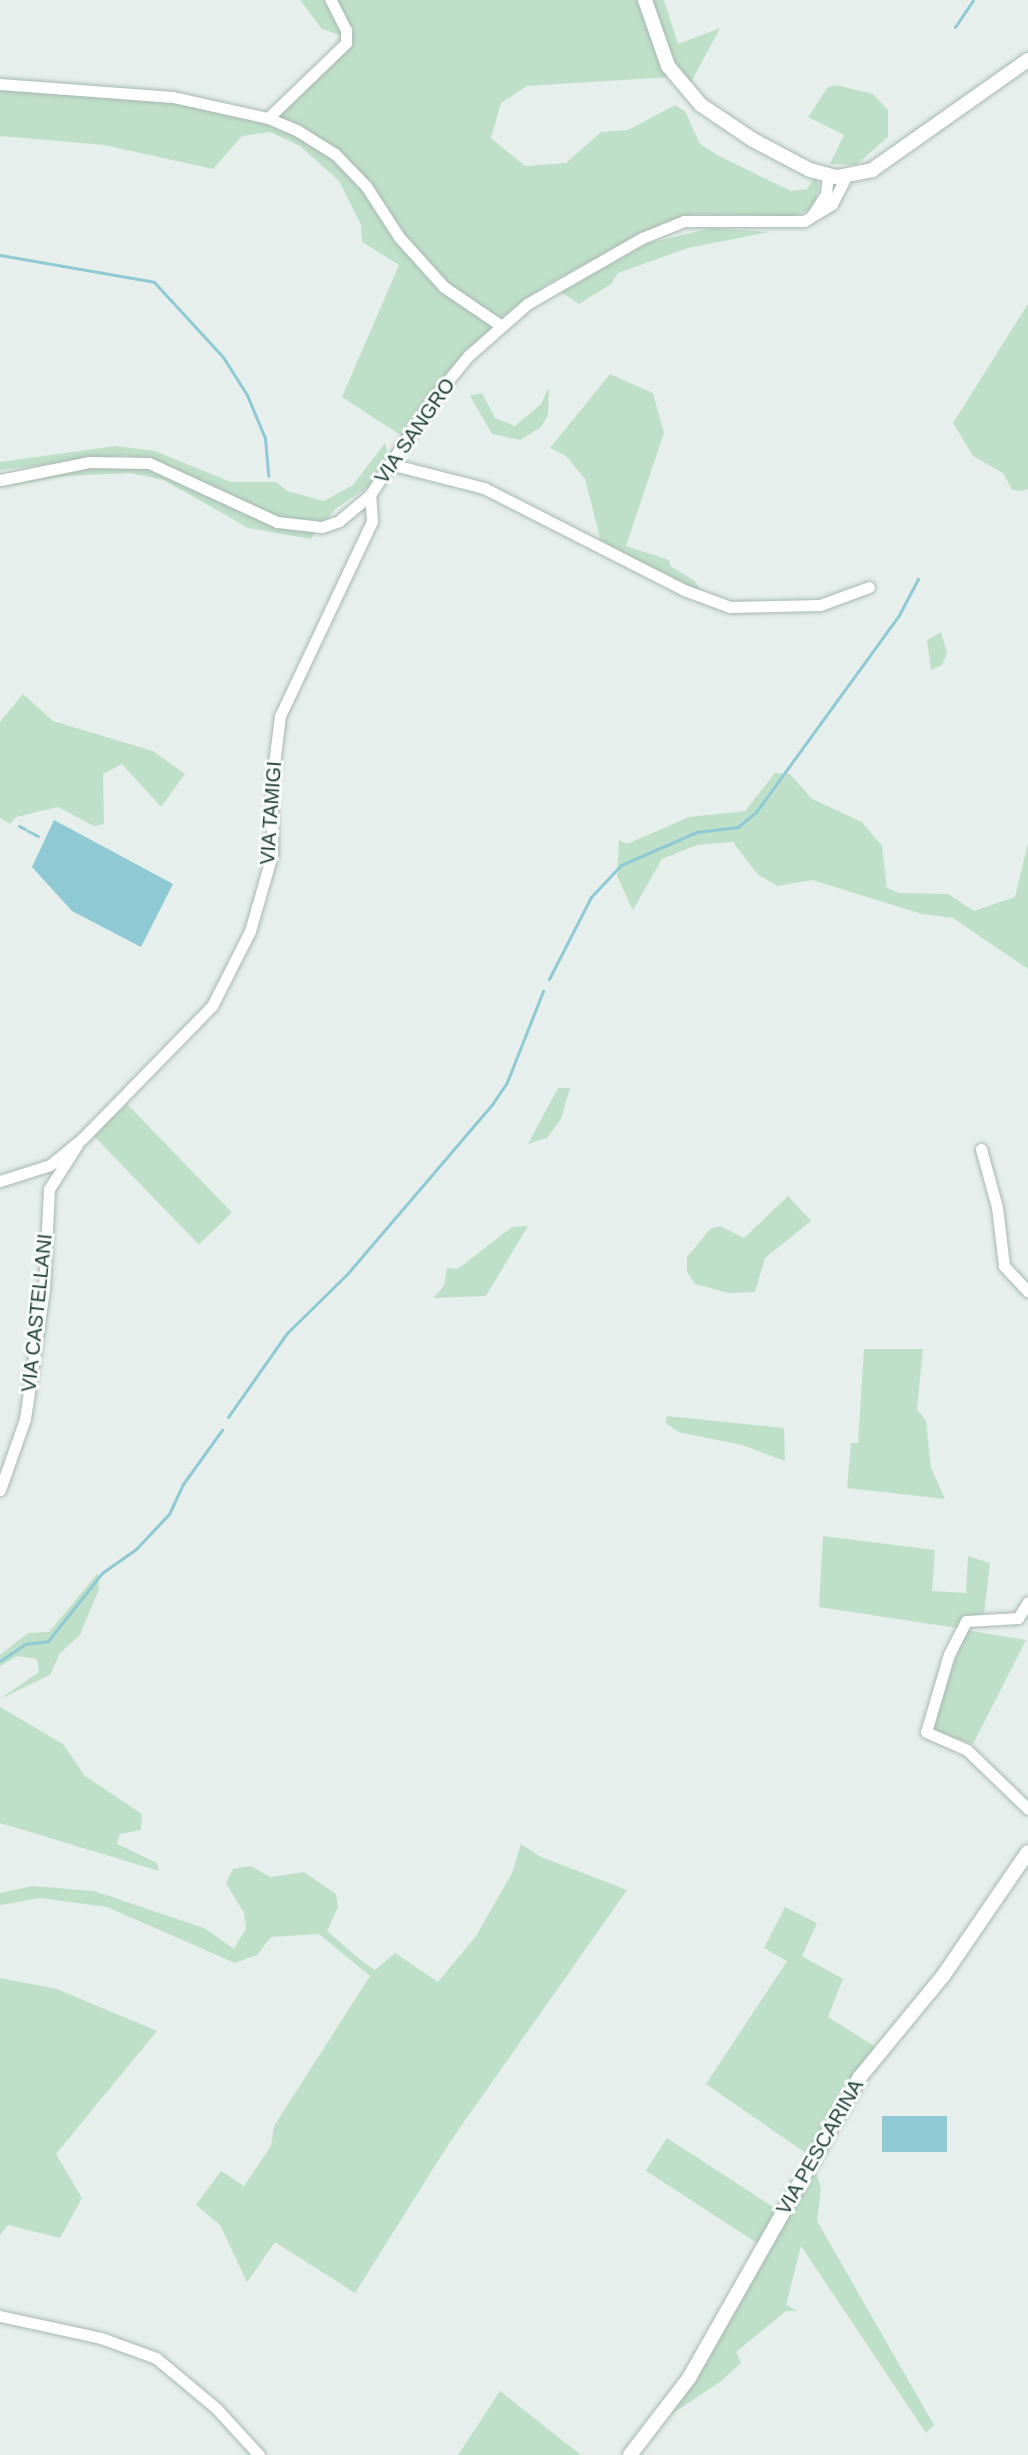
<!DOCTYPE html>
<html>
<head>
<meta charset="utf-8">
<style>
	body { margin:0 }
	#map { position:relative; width:1028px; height:2455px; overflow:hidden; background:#e6efeb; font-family:Helvetica,sans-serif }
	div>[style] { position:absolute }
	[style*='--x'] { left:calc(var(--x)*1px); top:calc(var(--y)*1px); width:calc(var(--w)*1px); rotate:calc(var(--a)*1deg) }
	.green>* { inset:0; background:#bfe0c8; transform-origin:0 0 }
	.water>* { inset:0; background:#8ec9d4; transform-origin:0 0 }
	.stream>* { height:3px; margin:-1.5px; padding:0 1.5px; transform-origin:1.5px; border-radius:1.5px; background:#8ec9d4 }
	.roads { filter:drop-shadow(0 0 2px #a8b8b2) drop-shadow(0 0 2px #a8b8b2) }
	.minor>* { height:11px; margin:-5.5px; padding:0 5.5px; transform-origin:5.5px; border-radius:5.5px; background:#fff }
	.tertiary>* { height:14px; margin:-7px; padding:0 7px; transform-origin:7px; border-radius:7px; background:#fff }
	span { translate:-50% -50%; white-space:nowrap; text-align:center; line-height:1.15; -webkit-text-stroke:6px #f7fbf9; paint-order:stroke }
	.street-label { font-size:20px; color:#24423a }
</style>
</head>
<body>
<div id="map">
	<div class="green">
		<div style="clip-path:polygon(300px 0,325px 0,343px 29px,344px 43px,340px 35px,322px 29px)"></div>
		<div style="clip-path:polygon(334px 0,640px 0,671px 77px,527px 86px,501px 103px,491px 138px,525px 166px,566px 163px,601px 132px,628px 130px,675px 105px,685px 111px,700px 144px,719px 156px,791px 191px,807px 189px,815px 177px,819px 185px,814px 208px,792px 216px,694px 214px,644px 232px,546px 285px,501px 318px,478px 305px,495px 325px,444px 378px,402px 436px,342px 397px,399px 265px,362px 242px,361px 225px,339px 181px,300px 146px,270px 132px,242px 136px,213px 169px,104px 145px,0 136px,0 87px,89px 91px,278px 114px,350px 43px,352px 31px)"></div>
		<div style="clip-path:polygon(650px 0,664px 0,678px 44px,720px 28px,689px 86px,677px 69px)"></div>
		<div style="clip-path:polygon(836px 85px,873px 94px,888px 110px,888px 137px,856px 165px,830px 164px,844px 135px,808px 117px,828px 87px)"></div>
		<div style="clip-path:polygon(712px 228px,769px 232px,688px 248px,618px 273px,611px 284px,579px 304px,561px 292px,648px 243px)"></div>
		<div style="clip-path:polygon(1028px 304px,1028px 489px,1022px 491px,1012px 490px,1003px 473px,973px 456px,953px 423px)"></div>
		<div style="clip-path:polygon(610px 374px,653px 393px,664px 433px,626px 546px,669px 560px,670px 566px,695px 581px,701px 592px,602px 546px,585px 479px,566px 456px,550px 448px)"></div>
		<div style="clip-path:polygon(549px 387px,548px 415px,541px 427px,520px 440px,492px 434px,470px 396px,482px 393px,495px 418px,515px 426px,541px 404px)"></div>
		<div style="clip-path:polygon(385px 443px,388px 456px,368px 487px,335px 509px,311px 539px,248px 528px,164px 480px,130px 473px,65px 476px,0 488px,106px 464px,150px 466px,174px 476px,177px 469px,126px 455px,0 470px,0 462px,116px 446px,155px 451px,231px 482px,276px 482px,287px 491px,324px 501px,353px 485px)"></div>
		<div style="clip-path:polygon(941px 632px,947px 653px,942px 665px,931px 670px,927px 640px)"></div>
		<div style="clip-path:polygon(23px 694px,53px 721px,153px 751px,185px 774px,161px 807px,122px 764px,103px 774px,104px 824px,94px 826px,58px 807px,16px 817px,10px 824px,0 818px,0 722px)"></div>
		<div style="clip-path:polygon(775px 773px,790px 774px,812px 799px,862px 822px,882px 846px,887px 888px,899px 893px,948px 894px,974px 911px,1015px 897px,1028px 843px,1028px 969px,953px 918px,922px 914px,812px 880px,778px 886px,758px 875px,733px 842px,697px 845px,662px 859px,633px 910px,617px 876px,619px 840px,627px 844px,689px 817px,745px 811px)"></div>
		<div style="clip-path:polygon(558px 1088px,570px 1088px,561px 1119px,547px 1138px,528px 1144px)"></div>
		<div style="left:127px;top:1104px;width:151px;height:46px;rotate:46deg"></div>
		<div style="clip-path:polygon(788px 1196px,811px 1221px,765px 1258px,755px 1292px,729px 1293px,695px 1284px,687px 1272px,687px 1257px,710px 1229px,720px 1226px,744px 1238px)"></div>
		<div style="clip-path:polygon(528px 1226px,486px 1296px,433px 1298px,444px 1286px,447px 1268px,458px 1269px,512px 1227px)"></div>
		<div style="clip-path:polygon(864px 1349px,923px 1349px,917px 1409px,926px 1421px,931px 1468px,945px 1499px,847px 1488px,851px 1443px,858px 1443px)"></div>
		<div style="clip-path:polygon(667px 1416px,784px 1428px,785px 1461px,742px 1445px,678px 1432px,666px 1423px)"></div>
		<div style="clip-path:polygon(823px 1536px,935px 1550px,932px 1591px,966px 1593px,968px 1556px,990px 1563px,984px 1614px,964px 1617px,957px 1628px,819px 1607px)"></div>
		<div style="clip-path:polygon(98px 1573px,99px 1589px,80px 1635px,60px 1653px,50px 1675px,0 1699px,39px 1672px,37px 1659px,17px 1656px,0 1666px,0 1655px,28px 1633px,49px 1632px)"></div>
		<div style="clip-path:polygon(966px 1630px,1026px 1640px,973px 1744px,930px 1729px)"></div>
		<div style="clip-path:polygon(0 1707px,63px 1744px,85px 1776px,142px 1814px,141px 1830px,120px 1834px,117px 1844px,157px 1863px,159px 1871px,0 1823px)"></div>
		<div style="clip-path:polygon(521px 1844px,539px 1856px,627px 1890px,450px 2142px,355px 2293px,275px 2242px,247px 2282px,220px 2225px,196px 2205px,221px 2171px,244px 2186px,271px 2146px,274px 2126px,370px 1976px,319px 1934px,271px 1937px,257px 1955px,235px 1963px,107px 1907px,40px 1898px,0 1905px,0 1893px,33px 1886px,94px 1891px,204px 1928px,234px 1949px,246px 1928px,244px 1913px,226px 1883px,233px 1869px,251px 1866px,270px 1877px,304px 1872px,336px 1894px,338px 1907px,327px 1931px,363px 1962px,375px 1970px,395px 1953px,438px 1982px,476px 1936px,512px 1873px)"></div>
		<div style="clip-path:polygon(785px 1907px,817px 1923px,802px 1956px,843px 1979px,828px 2017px,876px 2047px,846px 2084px,810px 2156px,706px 2084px,787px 1961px,764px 1948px)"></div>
		<div style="clip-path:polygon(0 1978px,57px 1989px,157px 2031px,56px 2154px,82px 2198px,60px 2238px,8px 2225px,0 2235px)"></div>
		<div style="left:667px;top:2138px;width:134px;height:39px;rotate:33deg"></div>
		<div style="clip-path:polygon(815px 2170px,821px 2188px,817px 2221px,934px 2425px,926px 2433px,801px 2246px,786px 2305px,798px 2311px,786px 2311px,736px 2352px,741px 2363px,720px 2382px,670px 2415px)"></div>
		<div style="clip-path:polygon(500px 2391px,553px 2433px,581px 2455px,458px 2455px)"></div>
	</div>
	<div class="water">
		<div style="clip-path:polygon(54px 820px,173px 884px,141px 947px,72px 911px,32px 867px)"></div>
		<div style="left:882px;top:2116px;width:65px;height:36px"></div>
	</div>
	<div class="stream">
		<div style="--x:955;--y:27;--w:32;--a:-56"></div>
		<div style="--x:0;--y:255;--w:156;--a:9.9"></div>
		<div style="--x:154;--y:282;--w:102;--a:47.4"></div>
		<div style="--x:223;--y:357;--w:45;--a:57.7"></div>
		<div style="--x:247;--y:395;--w:47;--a:67.3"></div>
		<div style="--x:265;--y:438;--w:38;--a:85"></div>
		<div style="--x:19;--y:826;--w:7;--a:27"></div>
		<div style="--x:28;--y:831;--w:11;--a:27"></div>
		<div style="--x:549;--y:979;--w:92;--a:-62.9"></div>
		<div style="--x:591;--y:897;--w:44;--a:-46.8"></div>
		<div style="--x:621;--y:865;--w:83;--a:-23.5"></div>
		<div style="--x:697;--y:832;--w:41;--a:-7"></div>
		<div style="--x:738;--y:827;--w:23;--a:-40"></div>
		<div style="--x:756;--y:812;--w:243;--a:-54"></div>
		<div style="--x:899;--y:615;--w:41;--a:-62.2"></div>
		<div style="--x:228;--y:1417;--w:103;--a:-54.9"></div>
		<div style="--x:287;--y:1333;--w:86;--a:-44.5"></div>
		<div style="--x:348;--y:1273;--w:223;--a:-49.5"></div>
		<div style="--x:493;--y:1103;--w:25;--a:-56"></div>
		<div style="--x:507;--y:1082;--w:98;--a:-68.4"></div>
		<div style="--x:0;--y:1661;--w:30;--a:-34"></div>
		<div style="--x:25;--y:1644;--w:23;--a:-7"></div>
		<div style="--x:48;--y:1641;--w:87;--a:-51.5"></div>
		<div style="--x:102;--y:1573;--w:42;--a:-35.2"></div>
		<div style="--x:136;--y:1549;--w:48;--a:-46.7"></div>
		<div style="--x:169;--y:1514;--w:33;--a:-65"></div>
		<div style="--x:183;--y:1484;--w:67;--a:-54.2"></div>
	</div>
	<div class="roads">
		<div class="minor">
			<div style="--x:0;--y:84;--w:173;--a:4.3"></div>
			<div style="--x:173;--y:97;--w:97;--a:12.5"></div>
			<div style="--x:268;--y:118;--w:33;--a:23"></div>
			<div style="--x:298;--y:131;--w:44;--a:31.9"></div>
			<div style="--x:335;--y:154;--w:45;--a:45.9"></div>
			<div style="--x:366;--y:186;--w:61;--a:57.1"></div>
			<div style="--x:399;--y:237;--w:67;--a:48"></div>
			<div style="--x:444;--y:287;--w:68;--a:34.2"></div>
			<div style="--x:268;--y:118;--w:108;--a:-43.9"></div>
			<div style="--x:346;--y:43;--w:13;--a:-90"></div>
			<div style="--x:346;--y:30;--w:34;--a:-117"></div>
			<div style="--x:813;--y:214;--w:24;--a:-57"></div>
			<div style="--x:826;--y:194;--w:19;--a:-84"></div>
			<div style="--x:390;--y:464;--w:97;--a:14.3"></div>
			<div style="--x:484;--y:488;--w:225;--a:27"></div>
			<div style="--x:684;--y:590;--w:49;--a:20.3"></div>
			<div style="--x:730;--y:607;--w:90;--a:-1.3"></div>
			<div style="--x:820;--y:605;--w:52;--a:-20.2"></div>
			<div style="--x:0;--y:480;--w:91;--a:-11.4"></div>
			<div style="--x:89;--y:462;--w:60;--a:1"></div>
			<div style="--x:149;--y:463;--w:141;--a:24.7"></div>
			<div style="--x:277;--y:522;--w:45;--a:6.3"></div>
			<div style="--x:322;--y:527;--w:18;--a:-19"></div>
			<div style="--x:339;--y:521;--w:40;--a:-40"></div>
			<div style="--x:370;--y:495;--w:112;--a:-57"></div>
			<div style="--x:431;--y:401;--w:58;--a:-50.6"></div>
			<div style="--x:468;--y:356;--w:79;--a:-41.4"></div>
			<div style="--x:527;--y:304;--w:133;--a:-29.9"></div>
			<div style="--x:642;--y:238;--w:45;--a:-22"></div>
			<div style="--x:684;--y:221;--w:120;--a:0"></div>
			<div style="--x:804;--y:221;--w:33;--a:-31"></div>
			<div style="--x:832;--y:204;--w:29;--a:-63"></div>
			<div style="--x:981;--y:1149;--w:60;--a:74.6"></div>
			<div style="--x:997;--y:1207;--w:59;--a:83.2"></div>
			<div style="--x:1004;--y:1266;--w:35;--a:47"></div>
			<div style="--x:0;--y:1181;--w:52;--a:-17.7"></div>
			<div style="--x:50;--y:1165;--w:43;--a:-39.3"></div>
			<div style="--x:83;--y:1138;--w:185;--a:-45.7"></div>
			<div style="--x:212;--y:1006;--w:84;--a:-63.1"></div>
			<div style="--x:250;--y:931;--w:79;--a:-73.9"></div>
			<div style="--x:272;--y:855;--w:75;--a:-90"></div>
			<div style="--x:272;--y:780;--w:64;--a:-82.9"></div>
			<div style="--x:280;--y:716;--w:216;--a:-64.7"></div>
			<div style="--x:372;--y:521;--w:26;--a:-94"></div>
			<div style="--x:0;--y:1490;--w:75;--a:-70.6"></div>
			<div style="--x:25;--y:1419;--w:132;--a:-81.7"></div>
			<div style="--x:44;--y:1288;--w:99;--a:-87.1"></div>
			<div style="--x:49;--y:1189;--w:52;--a:-57.5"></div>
			<div style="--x:1028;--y:1602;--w:19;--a:122"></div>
			<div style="--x:1018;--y:1618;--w:52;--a:176.7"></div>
			<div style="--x:966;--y:1621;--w:37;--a:117"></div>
			<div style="--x:949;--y:1654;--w:81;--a:106.4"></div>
			<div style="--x:926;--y:1732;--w:45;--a:23.7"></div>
			<div style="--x:967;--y:1750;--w:85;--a:44"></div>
			<div style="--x:0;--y:2316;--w:103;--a:12.3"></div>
			<div style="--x:101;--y:2338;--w:59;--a:20"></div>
			<div style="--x:156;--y:2358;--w:78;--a:39.8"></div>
			<div style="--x:216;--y:2408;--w:64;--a:47.5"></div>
		</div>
		<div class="tertiary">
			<div style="--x:645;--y:0;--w:70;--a:70.8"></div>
			<div style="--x:668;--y:66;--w:51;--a:49.8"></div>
			<div style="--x:701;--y:105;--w:63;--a:33.9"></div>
			<div style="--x:753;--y:140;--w:64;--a:27.8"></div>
			<div style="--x:810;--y:170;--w:28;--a:15"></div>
			<div style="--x:837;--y:177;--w:36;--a:-11"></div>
			<div style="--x:872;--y:170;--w:191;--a:-35.2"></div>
			<div style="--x:630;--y:2455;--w:97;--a:-52.5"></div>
			<div style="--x:689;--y:2378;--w:346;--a:-60.4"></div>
			<div style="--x:860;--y:2077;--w:131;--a:-50.6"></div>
			<div style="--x:943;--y:1976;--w:150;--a:-55.6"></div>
		</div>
	</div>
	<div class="street-label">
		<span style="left:415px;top:431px;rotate:-55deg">VIA SANGRO</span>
		<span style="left:271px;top:813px;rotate:-86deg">VIA TAMIGI</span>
		<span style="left:37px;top:1313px;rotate:-84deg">VIA CASTELLANI</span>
		<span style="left:820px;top:2147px;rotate:-60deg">VIA PESCARINA</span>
	</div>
</div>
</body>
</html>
